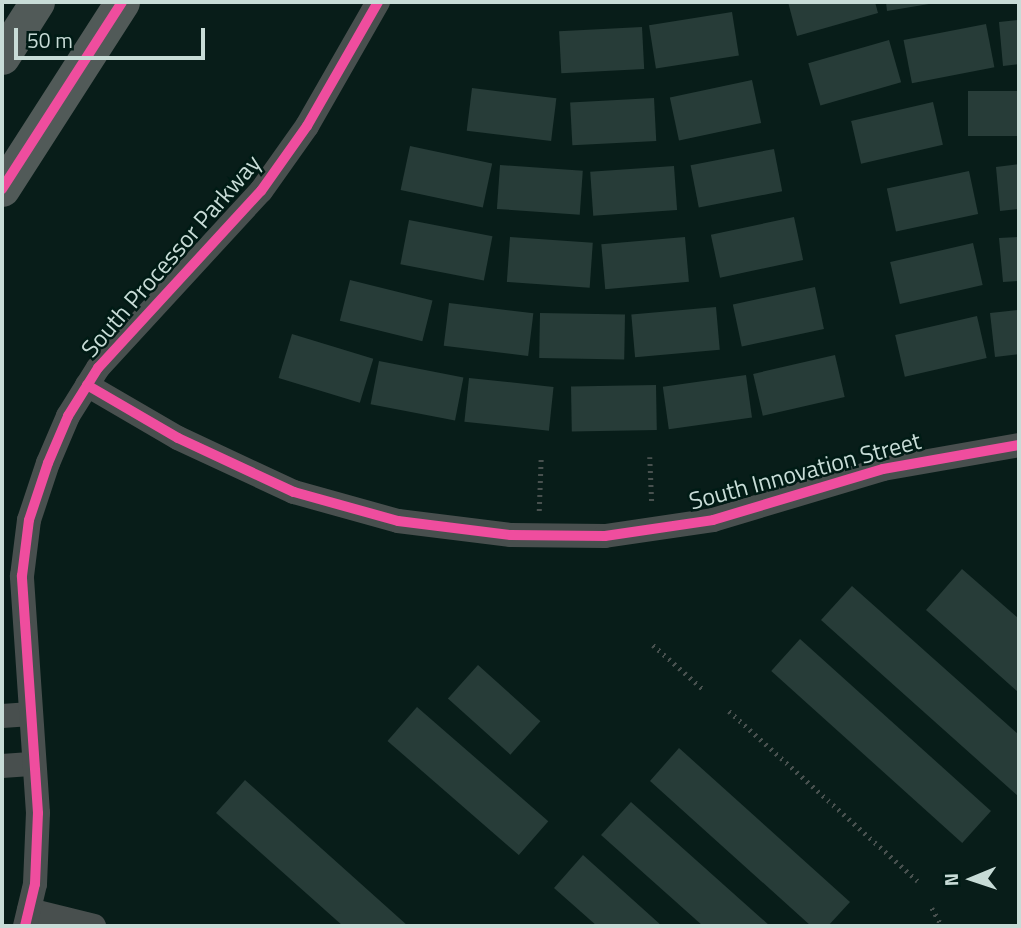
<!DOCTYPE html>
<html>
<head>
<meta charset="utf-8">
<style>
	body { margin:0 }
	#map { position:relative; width:1021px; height:928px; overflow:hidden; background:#081d19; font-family:"Titillium Web",sans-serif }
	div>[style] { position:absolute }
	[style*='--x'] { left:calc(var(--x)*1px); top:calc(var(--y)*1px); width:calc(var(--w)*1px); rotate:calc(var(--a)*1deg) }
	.building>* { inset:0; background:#273c38; transform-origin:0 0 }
	.path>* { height:4.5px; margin-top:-2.25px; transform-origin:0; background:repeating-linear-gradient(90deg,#48514f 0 2px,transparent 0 7px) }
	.minor>* { height:24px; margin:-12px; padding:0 12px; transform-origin:12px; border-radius:12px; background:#484f4e }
	.secondary>* { height:35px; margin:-17.5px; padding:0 17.5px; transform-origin:17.5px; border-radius:17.5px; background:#515a58 }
	.cycleway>* { height:10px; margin:-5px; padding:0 5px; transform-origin:5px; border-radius:5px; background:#ef4d9e }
	span { translate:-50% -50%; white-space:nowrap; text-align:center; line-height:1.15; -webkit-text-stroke:5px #001b15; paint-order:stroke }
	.street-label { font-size:24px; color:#c8dcd7 }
	.frame { position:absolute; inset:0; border:4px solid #c8dcd7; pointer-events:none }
	.north { position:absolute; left:937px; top:844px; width:70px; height:70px; -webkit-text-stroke:5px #001b15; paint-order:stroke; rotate:268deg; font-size:19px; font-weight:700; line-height:28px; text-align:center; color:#c8dcd7 }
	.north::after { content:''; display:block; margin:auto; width:24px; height:32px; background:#c8dcd7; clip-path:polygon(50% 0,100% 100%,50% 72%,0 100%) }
	.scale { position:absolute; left:14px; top:28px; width:191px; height:32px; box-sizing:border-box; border:4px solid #c8dcd7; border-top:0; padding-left:9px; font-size:21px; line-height:24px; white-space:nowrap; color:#c8dcd7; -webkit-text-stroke:5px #001b15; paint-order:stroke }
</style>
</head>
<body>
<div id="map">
	<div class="building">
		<div style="clip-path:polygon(788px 2px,875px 2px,878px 13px,797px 36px)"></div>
		<div style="clip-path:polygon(886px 2px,935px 2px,935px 3px,887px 11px)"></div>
		<div style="left:732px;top:12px;width:44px;height:84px;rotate:81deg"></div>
		<div style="clip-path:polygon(1019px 20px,1019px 64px,1003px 66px,999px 22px)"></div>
		<div style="left:986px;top:24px;width:44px;height:84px;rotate:79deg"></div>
		<div style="left:642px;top:27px;width:42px;height:83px;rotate:87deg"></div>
		<div style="left:889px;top:40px;width:44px;height:84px;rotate:74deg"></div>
		<div style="left:752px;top:80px;width:44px;height:84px;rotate:78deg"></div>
		<div style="left:472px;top:88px;width:85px;height:43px;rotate:7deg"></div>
		<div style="left:1019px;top:91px;width:45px;height:51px;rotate:90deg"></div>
		<div style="left:654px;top:98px;width:43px;height:84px;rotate:87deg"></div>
		<div style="left:933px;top:102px;width:44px;height:84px;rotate:77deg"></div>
		<div style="left:410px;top:146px;width:84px;height:45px;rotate:12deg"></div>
		<div style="left:774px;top:149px;width:43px;height:85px;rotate:79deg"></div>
		<div style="clip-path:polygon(1019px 164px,1019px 209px,1000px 211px,996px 167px)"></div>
		<div style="left:500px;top:165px;width:83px;height:44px;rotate:4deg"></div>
		<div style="left:674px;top:166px;width:44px;height:84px;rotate:86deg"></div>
		<div style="left:969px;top:171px;width:44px;height:84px;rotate:78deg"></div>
		<div style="left:794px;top:217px;width:44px;height:85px;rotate:78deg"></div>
		<div style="left:409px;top:220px;width:85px;height:45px;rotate:11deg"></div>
		<div style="left:510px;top:237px;width:83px;height:45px;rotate:4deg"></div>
		<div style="left:685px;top:237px;width:45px;height:84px;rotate:85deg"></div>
		<div style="clip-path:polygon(1019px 237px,1019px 281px,1003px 282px,999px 238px)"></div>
		<div style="left:973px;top:243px;width:43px;height:85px;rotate:77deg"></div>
		<div style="left:350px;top:280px;width:85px;height:42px;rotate:14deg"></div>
		<div style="left:815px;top:287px;width:43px;height:84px;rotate:78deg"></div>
		<div style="left:449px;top:303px;width:85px;height:43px;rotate:7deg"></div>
		<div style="left:716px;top:307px;width:43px;height:85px;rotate:85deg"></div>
		<div style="clip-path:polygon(1019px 310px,1019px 354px,995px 357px,990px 313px)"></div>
		<div style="left:540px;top:313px;width:85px;height:45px;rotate:1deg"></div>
		<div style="left:977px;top:316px;width:43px;height:84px;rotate:77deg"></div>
		<div style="left:292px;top:334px;width:85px;height:46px;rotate:17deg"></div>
		<div style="left:835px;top:355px;width:43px;height:84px;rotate:77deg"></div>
		<div style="left:379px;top:361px;width:86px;height:44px;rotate:11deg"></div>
		<div style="left:746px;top:375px;width:43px;height:84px;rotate:82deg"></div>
		<div style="left:469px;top:378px;width:85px;height:44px;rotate:6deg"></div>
		<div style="left:656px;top:385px;width:45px;height:85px;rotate:89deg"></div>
		<div style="clip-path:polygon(962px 569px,1019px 619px,1019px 693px,926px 610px)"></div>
		<div style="clip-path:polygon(852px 586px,1019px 735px,1019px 797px,821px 620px)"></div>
		<div style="left:800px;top:639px;width:257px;height:43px;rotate:42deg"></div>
		<div style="left:478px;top:665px;width:84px;height:45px;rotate:42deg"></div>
		<div style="left:417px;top:707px;width:174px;height:45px;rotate:41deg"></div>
		<div style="clip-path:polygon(679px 748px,850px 902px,828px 926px,811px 926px,650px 781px)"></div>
		<div style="clip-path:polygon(245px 780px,408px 926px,343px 926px,216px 813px)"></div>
		<div style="clip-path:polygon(631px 802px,770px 926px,703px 926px,601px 835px)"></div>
		<div style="clip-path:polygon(583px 855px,662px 926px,597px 926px,554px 888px)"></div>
	</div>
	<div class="path">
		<div style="--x:650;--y:457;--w:48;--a:87.6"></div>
		<div style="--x:539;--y:511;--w:54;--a:-87.9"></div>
		<div style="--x:653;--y:645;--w:68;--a:41.4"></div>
		<div style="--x:729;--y:711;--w:254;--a:42"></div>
		<div style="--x:932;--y:908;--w:21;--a:61"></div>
	</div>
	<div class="minor">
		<div style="--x:87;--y:385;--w:105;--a:30.2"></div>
		<div style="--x:178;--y:438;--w:128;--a:25"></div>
		<div style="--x:294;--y:492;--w:108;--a:15.6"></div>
		<div style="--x:398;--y:521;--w:114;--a:7.1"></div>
		<div style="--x:511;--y:535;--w:94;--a:0.6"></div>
		<div style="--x:605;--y:536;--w:109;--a:-8.4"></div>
		<div style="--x:713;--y:520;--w:177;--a:-16.7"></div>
		<div style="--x:883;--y:469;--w:138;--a:-10"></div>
		<div style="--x:2;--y:716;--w:29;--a:-4"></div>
		<div style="--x:2;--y:766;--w:32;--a:-4"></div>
		<div style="--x:29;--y:910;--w:67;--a:13.8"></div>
		<div style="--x:25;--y:926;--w:43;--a:-76.6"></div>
		<div style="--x:35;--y:884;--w:71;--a:-87.6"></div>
		<div style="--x:38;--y:813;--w:238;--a:-93.9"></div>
		<div style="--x:22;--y:576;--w:56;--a:-82.9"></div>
		<div style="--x:29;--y:520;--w:60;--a:-71.6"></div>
		<div style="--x:48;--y:463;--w:51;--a:-66.9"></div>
		<div style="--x:68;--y:416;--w:57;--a:-58"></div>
		<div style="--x:98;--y:368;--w:241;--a:-47.4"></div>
		<div style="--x:261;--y:191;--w:80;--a:-54.7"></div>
		<div style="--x:307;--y:126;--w:143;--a:-60.2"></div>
	</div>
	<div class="secondary">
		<div style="--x:2;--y:57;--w:65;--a:-57.5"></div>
		<div style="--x:2;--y:189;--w:222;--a:-57.3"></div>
	</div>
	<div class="cycleway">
		<div style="--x:2;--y:189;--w:222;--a:-57.3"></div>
		<div style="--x:87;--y:385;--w:105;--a:30.2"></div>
		<div style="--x:178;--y:438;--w:128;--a:25"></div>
		<div style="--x:294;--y:492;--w:108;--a:15.6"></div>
		<div style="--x:398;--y:521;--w:114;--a:7.1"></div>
		<div style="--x:511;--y:535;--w:94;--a:0.6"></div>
		<div style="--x:605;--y:536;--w:109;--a:-8.4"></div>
		<div style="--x:713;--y:520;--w:177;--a:-16.7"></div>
		<div style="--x:883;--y:469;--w:138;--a:-10"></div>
		<div style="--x:25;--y:926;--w:43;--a:-76.6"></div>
		<div style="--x:35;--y:884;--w:71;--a:-87.6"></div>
		<div style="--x:38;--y:813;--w:238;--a:-93.9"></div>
		<div style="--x:22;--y:576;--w:56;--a:-82.9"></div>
		<div style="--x:29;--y:520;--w:60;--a:-71.6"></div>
		<div style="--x:48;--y:463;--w:51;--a:-66.9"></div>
		<div style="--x:68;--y:416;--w:57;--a:-58"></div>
		<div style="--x:98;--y:368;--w:241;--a:-47.4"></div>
		<div style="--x:261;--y:191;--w:80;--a:-54.7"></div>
		<div style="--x:307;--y:126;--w:143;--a:-60.2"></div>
	</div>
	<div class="street-label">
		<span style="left:171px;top:256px;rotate:-49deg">South Processor Parkway</span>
		<span style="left:805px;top:471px;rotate:-15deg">South Innovation Street</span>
	</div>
	<div class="frame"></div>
	<div class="north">N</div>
	<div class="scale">50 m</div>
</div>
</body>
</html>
